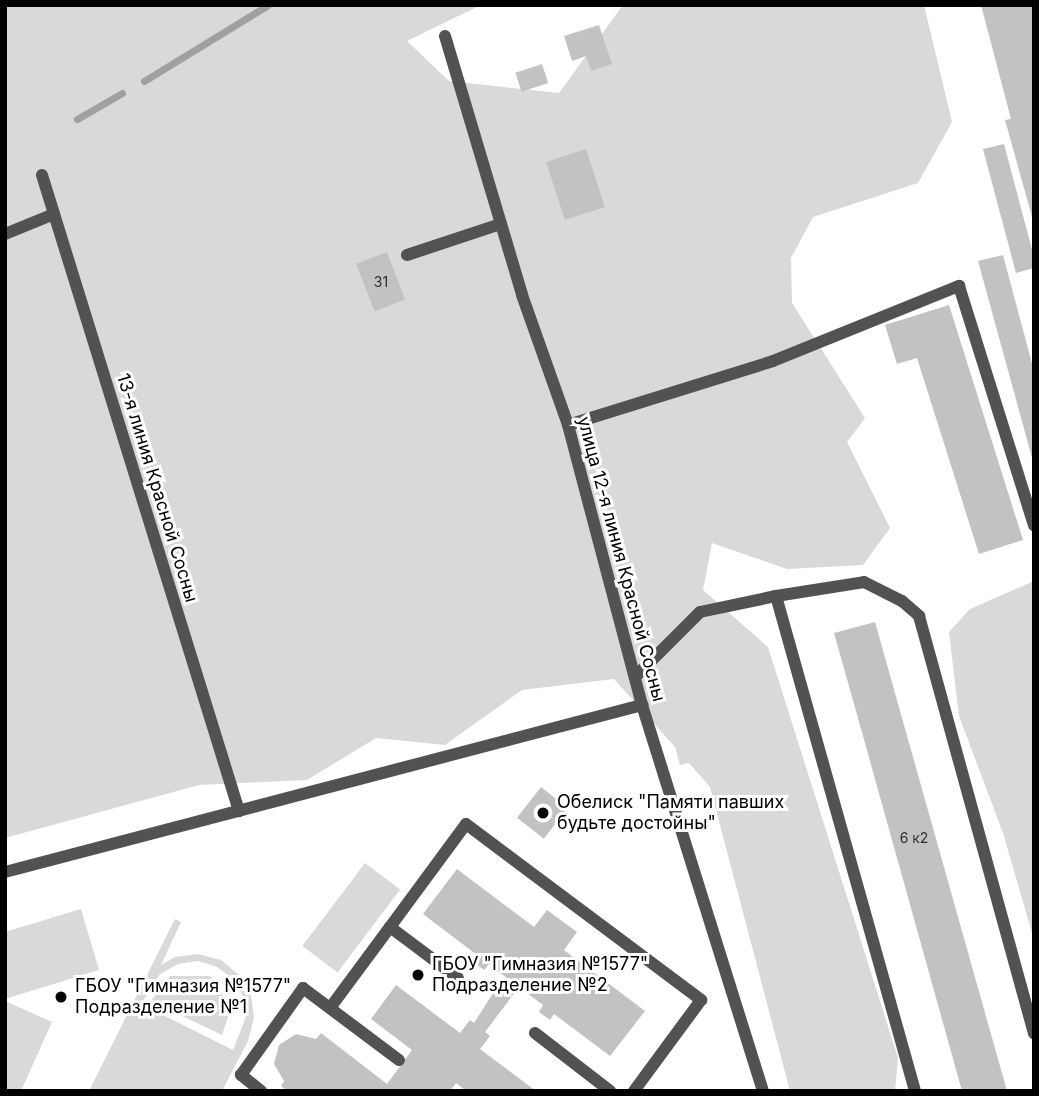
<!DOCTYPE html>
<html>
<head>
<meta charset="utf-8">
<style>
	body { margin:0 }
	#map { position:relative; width:1039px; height:1096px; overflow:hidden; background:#fff; font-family:Inter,sans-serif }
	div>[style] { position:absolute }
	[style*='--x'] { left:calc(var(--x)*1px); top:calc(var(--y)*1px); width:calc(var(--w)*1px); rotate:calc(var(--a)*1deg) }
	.green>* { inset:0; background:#d9d9d9; transform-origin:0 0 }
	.stream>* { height:7px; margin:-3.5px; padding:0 3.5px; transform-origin:3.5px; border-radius:3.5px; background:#a0a0a0 }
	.building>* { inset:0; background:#c2c2c2; transform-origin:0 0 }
	.lane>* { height:12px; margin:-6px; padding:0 6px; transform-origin:6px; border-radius:6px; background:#525252 }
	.dots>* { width:19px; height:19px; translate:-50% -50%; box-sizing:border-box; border:4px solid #fff; border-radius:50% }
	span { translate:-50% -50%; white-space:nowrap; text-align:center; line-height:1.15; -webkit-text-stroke:6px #fff; paint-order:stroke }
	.number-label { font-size:14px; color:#303030 }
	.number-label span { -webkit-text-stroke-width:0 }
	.street-label { font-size:18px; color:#000 }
	.poi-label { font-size:18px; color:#000 }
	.left { translate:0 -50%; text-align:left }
	.frame { position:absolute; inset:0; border:7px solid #000; pointer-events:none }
</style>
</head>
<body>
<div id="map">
	<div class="green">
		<div style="clip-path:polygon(5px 5px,481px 5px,407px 41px,449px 81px,559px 93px,623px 5px,924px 5px,952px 122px,918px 183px,813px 217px,791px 258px,792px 303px,865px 418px,847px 442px,890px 528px,863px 565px,787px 569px,712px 543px,703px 590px,768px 647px,898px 1058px,895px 1091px,790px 1091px,710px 787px,689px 763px,680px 765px,675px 747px,614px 679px,522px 690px,445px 745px,376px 738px,307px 780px,199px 785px,5px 838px)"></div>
		<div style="clip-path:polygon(1034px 581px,1034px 940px,1003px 833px,959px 716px,949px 632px,970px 609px)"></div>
		<div style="left:365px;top:863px;width:44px;height:104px;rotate:37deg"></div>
		<div style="clip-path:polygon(81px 909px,99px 970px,5px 999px,5px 932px)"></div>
		<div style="clip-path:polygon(evenodd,175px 919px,181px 922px,161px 965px,175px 957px,198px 954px,221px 960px,239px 975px,251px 995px,254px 1018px,248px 1041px,222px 1091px,89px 1091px,175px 919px,198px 961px,217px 967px,233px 979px,243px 996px,246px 1017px,233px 1050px,141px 1004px,160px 974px,178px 964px,198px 961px)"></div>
		<div style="clip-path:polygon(170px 976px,210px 976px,231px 1008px,222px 1035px,151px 1001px)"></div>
		<div style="clip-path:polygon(5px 1001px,52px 1022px,21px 1091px,5px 1091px)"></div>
	</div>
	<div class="stream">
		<div style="--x:144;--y:81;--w:145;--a:-31.5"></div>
		<div style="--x:77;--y:119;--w:52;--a:-30"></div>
	</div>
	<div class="building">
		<div style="clip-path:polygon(981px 5px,1034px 5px,1034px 224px,1005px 120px,1011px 119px)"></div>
		<div style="clip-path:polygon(599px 25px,612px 64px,591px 71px,586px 56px,572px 61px,564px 36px)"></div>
		<div style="left:542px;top:64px;width:20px;height:28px;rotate:72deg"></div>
		<div style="clip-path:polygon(1004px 144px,1034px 257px,1034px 268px,1016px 273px,983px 149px)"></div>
		<div style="left:586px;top:149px;width:61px;height:42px;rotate:72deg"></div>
		<div style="left:387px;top:252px;width:51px;height:33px;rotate:69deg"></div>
		<div style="clip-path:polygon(1003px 255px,1034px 371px,1034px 465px,978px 261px)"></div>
		<div style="clip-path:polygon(949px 305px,1023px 540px,979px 554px,917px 358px,897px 364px,885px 325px)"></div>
		<div style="clip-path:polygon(875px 622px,1007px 1091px,962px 1091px,863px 736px,834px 633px)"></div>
		<div style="left:541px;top:787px;width:34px;height:39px;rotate:38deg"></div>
		<div style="clip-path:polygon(457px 869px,534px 927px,547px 910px,577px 932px,564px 950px,645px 1011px,610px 1056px,554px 1014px,550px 1020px,539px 1012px,543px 1005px,519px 987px,485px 1032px,490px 1036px,480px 1049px,536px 1091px,466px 1091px,456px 1083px,450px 1091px,287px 1091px,281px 1086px,284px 1081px,274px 1064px,279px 1045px,296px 1034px,316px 1039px,321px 1033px,387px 1084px,412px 1050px,371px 1019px,396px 985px,460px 1033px,470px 1020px,474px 1023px,499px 984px,502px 986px,508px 979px,489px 964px,484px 970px,472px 961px,477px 955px,423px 914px)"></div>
	</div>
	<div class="lane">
		<div style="--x:445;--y:36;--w:270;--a:73.4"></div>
		<div style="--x:522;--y:295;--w:138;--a:70.5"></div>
		<div style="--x:568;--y:425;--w:290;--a:75.2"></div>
		<div style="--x:642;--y:705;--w:405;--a:72.6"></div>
		<div style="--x:42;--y:175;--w:666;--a:72.79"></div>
		<div style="--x:5;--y:234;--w:53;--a:-22.2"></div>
		<div style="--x:407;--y:255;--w:99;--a:-18.3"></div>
		<div style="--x:568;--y:425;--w:215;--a:-17.3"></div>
		<div style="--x:773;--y:361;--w:201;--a:-22"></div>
		<div style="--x:959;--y:286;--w:251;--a:72.6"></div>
		<div style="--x:776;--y:596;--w:89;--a:-9"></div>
		<div style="--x:864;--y:582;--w:42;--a:26.6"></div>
		<div style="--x:902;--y:601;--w:23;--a:41"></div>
		<div style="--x:919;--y:616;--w:433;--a:74.6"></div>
		<div style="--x:635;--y:677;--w:92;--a:-45"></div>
		<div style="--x:700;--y:612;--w:78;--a:-11.9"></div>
		<div style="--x:776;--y:596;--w:514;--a:74.31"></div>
		<div style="--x:5;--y:872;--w:659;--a:-14.69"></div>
		<div style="--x:390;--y:927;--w:128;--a:-53.6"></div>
		<div style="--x:466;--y:824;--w:294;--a:36.8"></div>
		<div style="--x:701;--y:1000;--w:113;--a:126.4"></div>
		<div style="--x:330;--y:1008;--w:101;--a:-53.5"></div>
		<div style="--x:390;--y:927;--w:85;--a:36.9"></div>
		<div style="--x:535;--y:1033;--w:95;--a:37.7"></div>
		<div style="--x:261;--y:1091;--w:26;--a:-141"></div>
		<div style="--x:241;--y:1075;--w:107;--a:-54.5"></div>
		<div style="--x:303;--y:988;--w:120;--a:36.9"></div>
	</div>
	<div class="dots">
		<div style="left:543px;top:813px;background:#000"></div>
		<div style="left:418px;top:975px;background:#000"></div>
		<div style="left:61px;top:997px;background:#000"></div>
	</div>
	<div class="number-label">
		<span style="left:381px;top:282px">31</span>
		<span style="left:914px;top:838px">6 к2</span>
	</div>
	<div class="street-label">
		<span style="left:157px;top:488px;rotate:73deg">13-я линия Красной Сосны</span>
		<span style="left:621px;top:559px;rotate:75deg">улица 12-я линия Красной Сосны</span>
	</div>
	<div class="poi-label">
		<span class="left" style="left:557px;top:813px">Обелиск "Памяти павших<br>будьте достойны"</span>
		<span class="left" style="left:432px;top:975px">ГБОУ "Гимназия №1577"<br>Подразделение №2</span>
		<span class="left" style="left:75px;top:997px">ГБОУ "Гимназия №1577"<br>Подразделение №1</span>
	</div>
	<div class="frame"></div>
</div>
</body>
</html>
